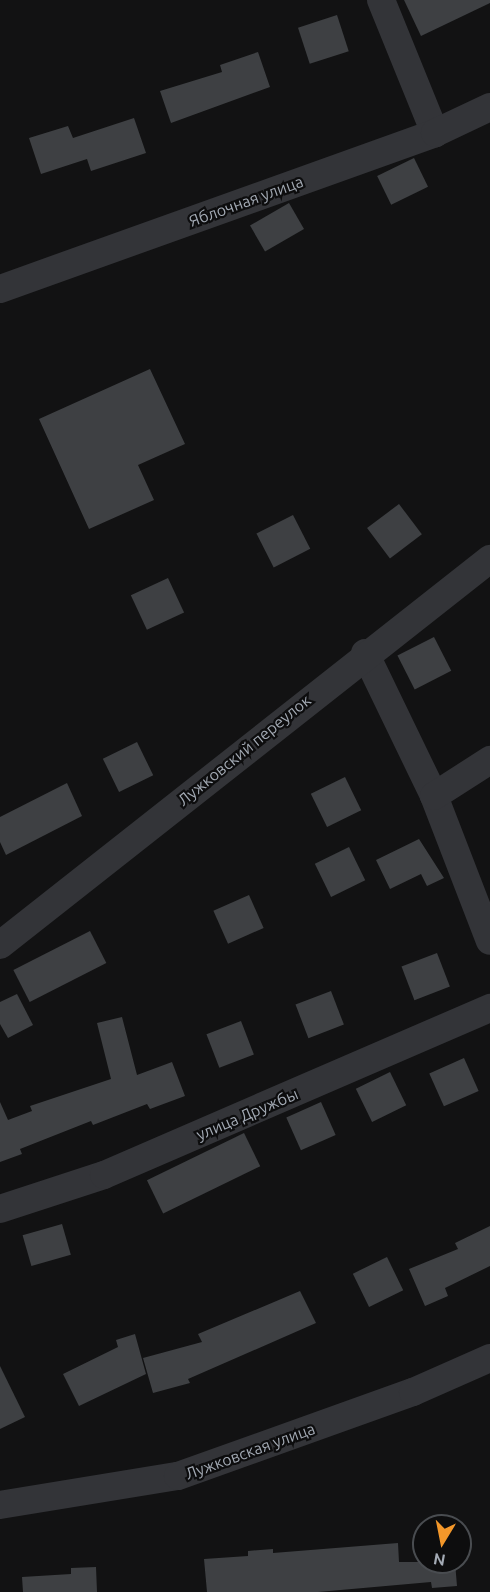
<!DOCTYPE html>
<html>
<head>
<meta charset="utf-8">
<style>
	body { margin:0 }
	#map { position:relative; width:490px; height:1592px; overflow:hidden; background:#121213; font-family:Ubuntu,sans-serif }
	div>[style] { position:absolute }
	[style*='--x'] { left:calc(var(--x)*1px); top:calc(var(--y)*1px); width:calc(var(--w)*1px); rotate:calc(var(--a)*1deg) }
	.building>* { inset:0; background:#3e4043; transform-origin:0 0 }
	.minor>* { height:28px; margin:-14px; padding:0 14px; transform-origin:14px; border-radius:14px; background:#333438 }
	span { translate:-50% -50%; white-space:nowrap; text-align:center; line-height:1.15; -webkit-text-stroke:4.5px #0d0d0e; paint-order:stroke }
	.street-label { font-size:16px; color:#a3aab4 }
	.north { position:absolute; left:412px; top:1514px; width:60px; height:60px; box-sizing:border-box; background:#0d0d0e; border:2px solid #494c50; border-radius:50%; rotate:190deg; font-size:16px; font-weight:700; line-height:24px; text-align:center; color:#a3aab4 }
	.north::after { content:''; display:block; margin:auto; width:21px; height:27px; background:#f3972a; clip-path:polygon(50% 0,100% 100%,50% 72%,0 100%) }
</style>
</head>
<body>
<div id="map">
	<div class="building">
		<div style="clip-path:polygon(404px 0,490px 0,490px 3px,421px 36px)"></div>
		<div style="left:337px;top:15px;width:38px;height:41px;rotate:72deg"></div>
		<div style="clip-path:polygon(258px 52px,270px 87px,171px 123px,160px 91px,222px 72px,220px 65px)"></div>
		<div style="clip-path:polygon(134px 118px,146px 153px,91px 171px,87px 159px,41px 174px,29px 138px,68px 126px,73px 138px)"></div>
		<div style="left:414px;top:158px;width:32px;height:41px;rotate:64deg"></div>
		<div style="left:289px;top:203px;width:30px;height:45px;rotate:60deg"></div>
		<div style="clip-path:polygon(150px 369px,185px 444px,138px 465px,154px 500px,89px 529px,39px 419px)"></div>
		<div style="left:399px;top:504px;width:38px;height:40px;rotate:53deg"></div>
		<div style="left:293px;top:515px;width:38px;height:41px;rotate:63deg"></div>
		<div style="left:168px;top:578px;width:38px;height:41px;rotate:65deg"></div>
		<div style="left:434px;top:637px;width:38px;height:41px;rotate:63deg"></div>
		<div style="left:137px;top:742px;width:37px;height:38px;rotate:64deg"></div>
		<div style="left:345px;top:777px;width:37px;height:38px;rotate:64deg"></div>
		<div style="clip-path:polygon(67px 783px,82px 816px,6px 855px,0 842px,0 817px)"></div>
		<div style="clip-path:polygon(419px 839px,444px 878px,427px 886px,421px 874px,390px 889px,376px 860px)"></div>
		<div style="left:349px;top:847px;width:37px;height:38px;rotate:64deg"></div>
		<div style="left:249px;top:895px;width:36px;height:39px;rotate:66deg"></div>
		<div style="left:90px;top:931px;width:36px;height:86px;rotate:63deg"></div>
		<div style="left:437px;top:953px;width:36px;height:38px;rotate:69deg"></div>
		<div style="left:331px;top:991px;width:36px;height:38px;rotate:69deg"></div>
		<div style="clip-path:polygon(17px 994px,33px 1025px,8px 1038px,0 1024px,0 1002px)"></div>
		<div style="clip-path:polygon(122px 1017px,137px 1075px,172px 1062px,185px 1096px,150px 1109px,147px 1104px,93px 1125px,91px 1121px,20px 1149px,22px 1154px,0 1162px,0 1102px,8px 1120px,32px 1111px,30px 1106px,111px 1079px,97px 1023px)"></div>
		<div style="left:241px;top:1021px;width:36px;height:37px;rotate:69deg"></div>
		<div style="left:464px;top:1058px;width:36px;height:38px;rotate:66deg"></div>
		<div style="left:390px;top:1072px;width:37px;height:38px;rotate:64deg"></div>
		<div style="left:321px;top:1102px;width:36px;height:38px;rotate:66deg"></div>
		<div style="left:244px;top:1133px;width:37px;height:108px;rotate:64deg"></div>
		<div style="left:62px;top:1224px;width:32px;height:41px;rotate:74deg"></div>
		<div style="clip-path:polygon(490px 1226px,490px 1266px,445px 1288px,448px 1296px,425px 1306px,409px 1269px,458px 1249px,455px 1243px)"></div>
		<div style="left:387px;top:1257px;width:37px;height:38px;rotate:64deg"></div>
		<div style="clip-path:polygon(300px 1291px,316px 1323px,188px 1379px,190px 1383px,153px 1393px,143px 1358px,202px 1342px,198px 1334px)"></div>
		<div style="clip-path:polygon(135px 1334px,146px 1374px,79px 1406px,63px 1374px,118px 1347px,116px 1340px)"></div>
		<div style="clip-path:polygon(0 1366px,25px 1417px,0 1429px)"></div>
		<div style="clip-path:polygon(398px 1543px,399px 1562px,455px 1562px,457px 1586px,432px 1588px,431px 1582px,318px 1592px,207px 1592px,204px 1559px,248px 1556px,248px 1551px,273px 1549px,273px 1553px)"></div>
		<div style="clip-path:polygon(96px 1567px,97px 1592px,23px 1592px,22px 1577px,71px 1574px,71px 1568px)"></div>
	</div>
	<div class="minor">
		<div style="--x:381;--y:0;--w:144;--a:67.9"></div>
		<div style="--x:0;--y:289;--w:462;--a:-19.7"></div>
		<div style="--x:435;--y:133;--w:61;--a:-25.3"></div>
		<div style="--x:365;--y:653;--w:159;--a:64.2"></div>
		<div style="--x:434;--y:796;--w:155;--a:68.9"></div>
		<div style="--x:434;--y:796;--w:67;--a:-32.7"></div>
		<div style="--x:0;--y:945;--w:624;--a:-38.23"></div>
		<div style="--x:0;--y:1209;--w:109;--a:-18.1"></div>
		<div style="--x:104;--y:1175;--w:421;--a:-23.4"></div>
		<div style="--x:0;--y:1505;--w:180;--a:-9.3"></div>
		<div style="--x:178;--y:1476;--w:250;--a:-19.7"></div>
		<div style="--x:413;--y:1392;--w:84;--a:-23.8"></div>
	</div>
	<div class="street-label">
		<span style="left:246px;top:201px;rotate:-20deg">Яблочная улица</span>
		<span style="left:244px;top:750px;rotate:-39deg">Лужковский переулок</span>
		<span style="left:247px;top:1114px;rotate:-23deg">улица Дружбы</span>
		<span style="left:250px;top:1451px;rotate:-20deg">Лужковская улица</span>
	</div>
	<div class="north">N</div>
</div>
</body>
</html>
